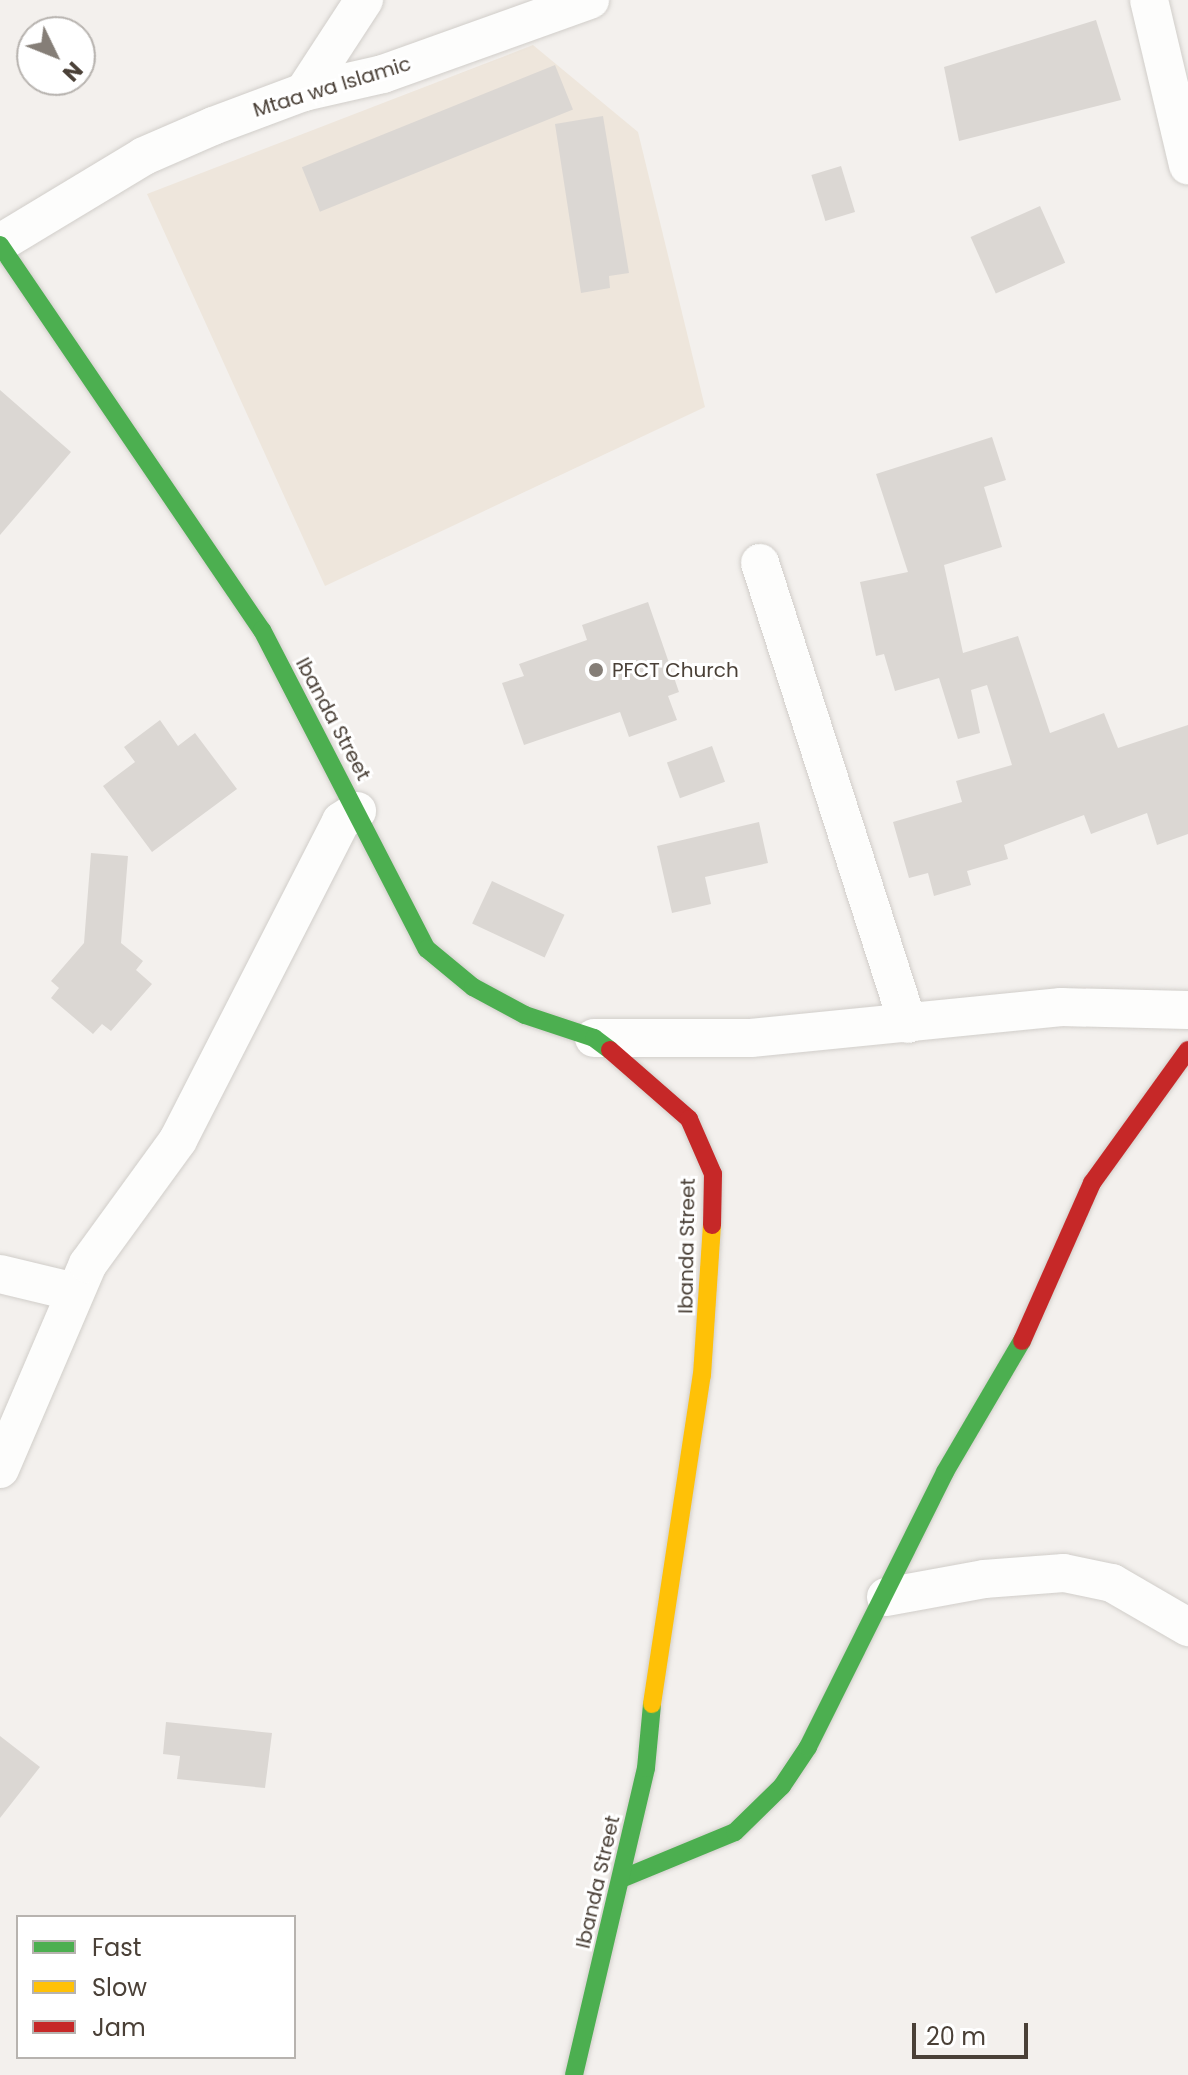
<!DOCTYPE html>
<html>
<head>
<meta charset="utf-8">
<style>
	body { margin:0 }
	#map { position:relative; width:1188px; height:2075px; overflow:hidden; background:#f3f0ed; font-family:Poppins,sans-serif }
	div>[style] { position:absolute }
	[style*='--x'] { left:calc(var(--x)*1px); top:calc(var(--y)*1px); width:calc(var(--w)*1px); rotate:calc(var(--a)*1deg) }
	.education>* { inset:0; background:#eee6dc }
	.building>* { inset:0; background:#dbd7d3; transform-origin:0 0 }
	.roads { filter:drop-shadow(0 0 2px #d1ceca) drop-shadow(0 0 2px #d1ceca) }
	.street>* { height:38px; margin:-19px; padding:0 19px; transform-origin:19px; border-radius:19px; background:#fdfdfc }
	.fast>* { height:18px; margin:-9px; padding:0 9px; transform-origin:9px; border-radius:9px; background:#4caf50 }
	.slow>* { height:18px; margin:-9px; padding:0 9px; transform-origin:9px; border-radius:9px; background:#ffc107 }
	.jam>* { height:18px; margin:-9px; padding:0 9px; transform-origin:9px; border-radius:9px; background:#c62828 }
	.dots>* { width:22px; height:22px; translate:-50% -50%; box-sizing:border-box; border:4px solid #fff; border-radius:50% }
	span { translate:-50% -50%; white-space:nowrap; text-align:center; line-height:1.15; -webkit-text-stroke:6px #fff; paint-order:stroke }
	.street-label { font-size:20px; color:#4a4037 }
	.poi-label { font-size:20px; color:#4a4037 }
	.left { translate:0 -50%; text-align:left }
	.legend { position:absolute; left:16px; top:1915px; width:280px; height:144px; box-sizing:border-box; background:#fff; border:2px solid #b7b3af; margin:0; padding:10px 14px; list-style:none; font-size:24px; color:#4a4037 }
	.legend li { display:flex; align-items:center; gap:16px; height:40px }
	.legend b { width:40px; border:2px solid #b7b3af }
	.north { position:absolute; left:16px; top:16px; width:80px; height:80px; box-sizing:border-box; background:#fff; border:2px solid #b7b3af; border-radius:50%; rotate:133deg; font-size:22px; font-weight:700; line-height:32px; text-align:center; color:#4a4037 }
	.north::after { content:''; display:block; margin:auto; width:28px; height:36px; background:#857e77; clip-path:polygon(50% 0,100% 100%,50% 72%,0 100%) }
	.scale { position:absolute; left:912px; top:2023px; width:116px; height:36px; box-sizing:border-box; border:4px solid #4a4037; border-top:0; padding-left:10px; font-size:24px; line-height:28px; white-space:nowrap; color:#4a4037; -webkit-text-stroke:6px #fff; paint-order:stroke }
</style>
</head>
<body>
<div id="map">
	<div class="education">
		<div style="clip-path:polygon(533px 45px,638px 132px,705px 407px,325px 586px,147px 194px)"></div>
	</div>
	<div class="building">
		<div style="clip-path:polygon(1096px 20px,1121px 100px,959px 141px,944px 67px)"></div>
		<div style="left:555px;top:65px;width:48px;height:273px;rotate:68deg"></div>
		<div style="clip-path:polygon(603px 116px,629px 273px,609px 276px,610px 288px,581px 293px,555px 124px)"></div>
		<div style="left:841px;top:166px;width:48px;height:31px;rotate:73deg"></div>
		<div style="left:1040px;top:206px;width:62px;height:76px;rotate:66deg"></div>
		<div style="clip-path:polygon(0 390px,71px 452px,0 535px)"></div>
		<div style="clip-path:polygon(992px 437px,1006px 480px,984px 487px,1002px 547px,944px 565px,963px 653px,1018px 636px,1050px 733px,1104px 713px,1118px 748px,1188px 725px,1188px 834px,1157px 845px,1147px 813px,1091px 834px,1084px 815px,1004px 845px,1008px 859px,967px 871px,971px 885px,934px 896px,928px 873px,909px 878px,893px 822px,962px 802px,956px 781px,1012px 765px,987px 685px,971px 690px,980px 733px,958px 739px,939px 678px,895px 691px,884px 654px,876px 656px,860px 582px,908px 572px,876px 474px)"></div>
		<div style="clip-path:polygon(648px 602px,679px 692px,668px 696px,677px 720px,629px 737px,620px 712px,524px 745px,502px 683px,524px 676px,519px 664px,587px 640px,582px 625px)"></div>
		<div style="clip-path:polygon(160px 720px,178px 746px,195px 733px,237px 789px,152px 852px,103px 786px,135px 762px,124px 747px)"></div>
		<div style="left:712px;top:746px;width:38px;height:48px;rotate:70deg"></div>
		<div style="clip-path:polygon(759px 822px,768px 863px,705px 877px,711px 904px,672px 913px,657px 846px)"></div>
		<div style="clip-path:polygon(91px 853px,128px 856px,121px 943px,143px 961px,136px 970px,152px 984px,111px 1031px,102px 1024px,93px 1034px,51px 998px,59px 988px,51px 981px,84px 943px)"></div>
		<div style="left:492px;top:881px;width:80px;height:47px;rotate:25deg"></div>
		<div style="clip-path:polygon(166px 1722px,272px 1733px,265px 1788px,177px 1779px,180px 1756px,163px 1754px)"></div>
		<div style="clip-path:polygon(0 1736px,40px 1767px,0 1818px)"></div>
	</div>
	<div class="roads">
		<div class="street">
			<div style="--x:1149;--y:0;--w:170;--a:76.7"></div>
			<div style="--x:304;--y:92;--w:110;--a:-56.9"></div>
			<div style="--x:0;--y:243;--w:168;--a:-31.1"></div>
			<div style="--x:144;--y:156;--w:75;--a:-23.5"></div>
			<div style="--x:213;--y:126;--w:97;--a:-20.5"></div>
			<div style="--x:304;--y:92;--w:81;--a:-12.8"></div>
			<div style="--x:383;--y:74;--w:220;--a:-19.7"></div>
			<div style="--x:760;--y:563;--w:484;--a:72.2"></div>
			<div style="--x:594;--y:1038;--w:157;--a:0"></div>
			<div style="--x:751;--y:1038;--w:312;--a:-5.7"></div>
			<div style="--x:1061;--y:1007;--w:127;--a:1.4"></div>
			<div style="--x:0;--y:1274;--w:77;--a:13.5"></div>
			<div style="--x:0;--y:1469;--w:223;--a:-66.8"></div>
			<div style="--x:88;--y:1264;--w:153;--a:-54"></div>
			<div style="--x:178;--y:1140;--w:358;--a:-62.9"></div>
			<div style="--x:341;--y:821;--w:19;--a:-32"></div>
			<div style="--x:886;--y:1597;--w:100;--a:-10.4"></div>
			<div style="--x:984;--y:1579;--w:80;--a:-4.3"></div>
			<div style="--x:1064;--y:1573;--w:49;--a:11.8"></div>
			<div style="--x:1112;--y:1583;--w:88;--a:30.1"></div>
		</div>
		<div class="fast">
			<div style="--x:0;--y:245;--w:466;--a:55.8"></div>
			<div style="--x:262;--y:630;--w:359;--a:62.7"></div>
			<div style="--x:427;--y:949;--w:60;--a:39.6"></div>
			<div style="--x:473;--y:987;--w:59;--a:28.3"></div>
			<div style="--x:525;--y:1015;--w:73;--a:18.4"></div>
			<div style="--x:594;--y:1038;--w:20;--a:37"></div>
			<div style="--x:621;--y:1879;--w:123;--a:-22.4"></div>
			<div style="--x:735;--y:1832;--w:66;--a:-44.4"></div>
			<div style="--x:782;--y:1786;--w:47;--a:-56.3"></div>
			<div style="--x:808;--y:1747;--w:307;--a:-63.5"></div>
			<div style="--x:945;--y:1472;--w:152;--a:-59.6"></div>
			<div style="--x:574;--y:2075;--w:315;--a:-76.8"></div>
			<div style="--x:646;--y:1768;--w:64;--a:-84.6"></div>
		</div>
		<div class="slow">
			<div style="--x:652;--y:1704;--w:333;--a:-81.4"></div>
			<div style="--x:702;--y:1375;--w:150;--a:-86.2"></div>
		</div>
		<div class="jam">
			<div style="--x:610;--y:1050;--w:105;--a:41.1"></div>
			<div style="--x:689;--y:1119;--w:60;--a:66.4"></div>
			<div style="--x:713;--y:1174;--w:51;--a:91.1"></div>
			<div style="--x:1022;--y:1341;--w:173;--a:-66.1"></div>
			<div style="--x:1092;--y:1183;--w:164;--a:-54.2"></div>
		</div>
	</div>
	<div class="dots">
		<div style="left:596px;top:670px;background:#857e77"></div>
	</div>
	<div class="street-label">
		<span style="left:332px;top:87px;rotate:-17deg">Mtaa wa Islamic</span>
		<span style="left:333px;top:719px;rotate:62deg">Ibanda Street</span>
		<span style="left:687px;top:1246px;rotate:-89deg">Ibanda Street</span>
		<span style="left:598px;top:1882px;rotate:-77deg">Ibanda Street</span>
	</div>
	<div class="poi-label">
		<span class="left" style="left:612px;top:670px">PFCT Church</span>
	</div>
	<ul class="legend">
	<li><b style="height:10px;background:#4caf50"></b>Fast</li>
	<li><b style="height:10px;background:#ffc107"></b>Slow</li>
	<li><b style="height:10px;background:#c62828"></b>Jam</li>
	</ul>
	<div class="north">N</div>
	<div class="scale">20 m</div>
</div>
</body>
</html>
